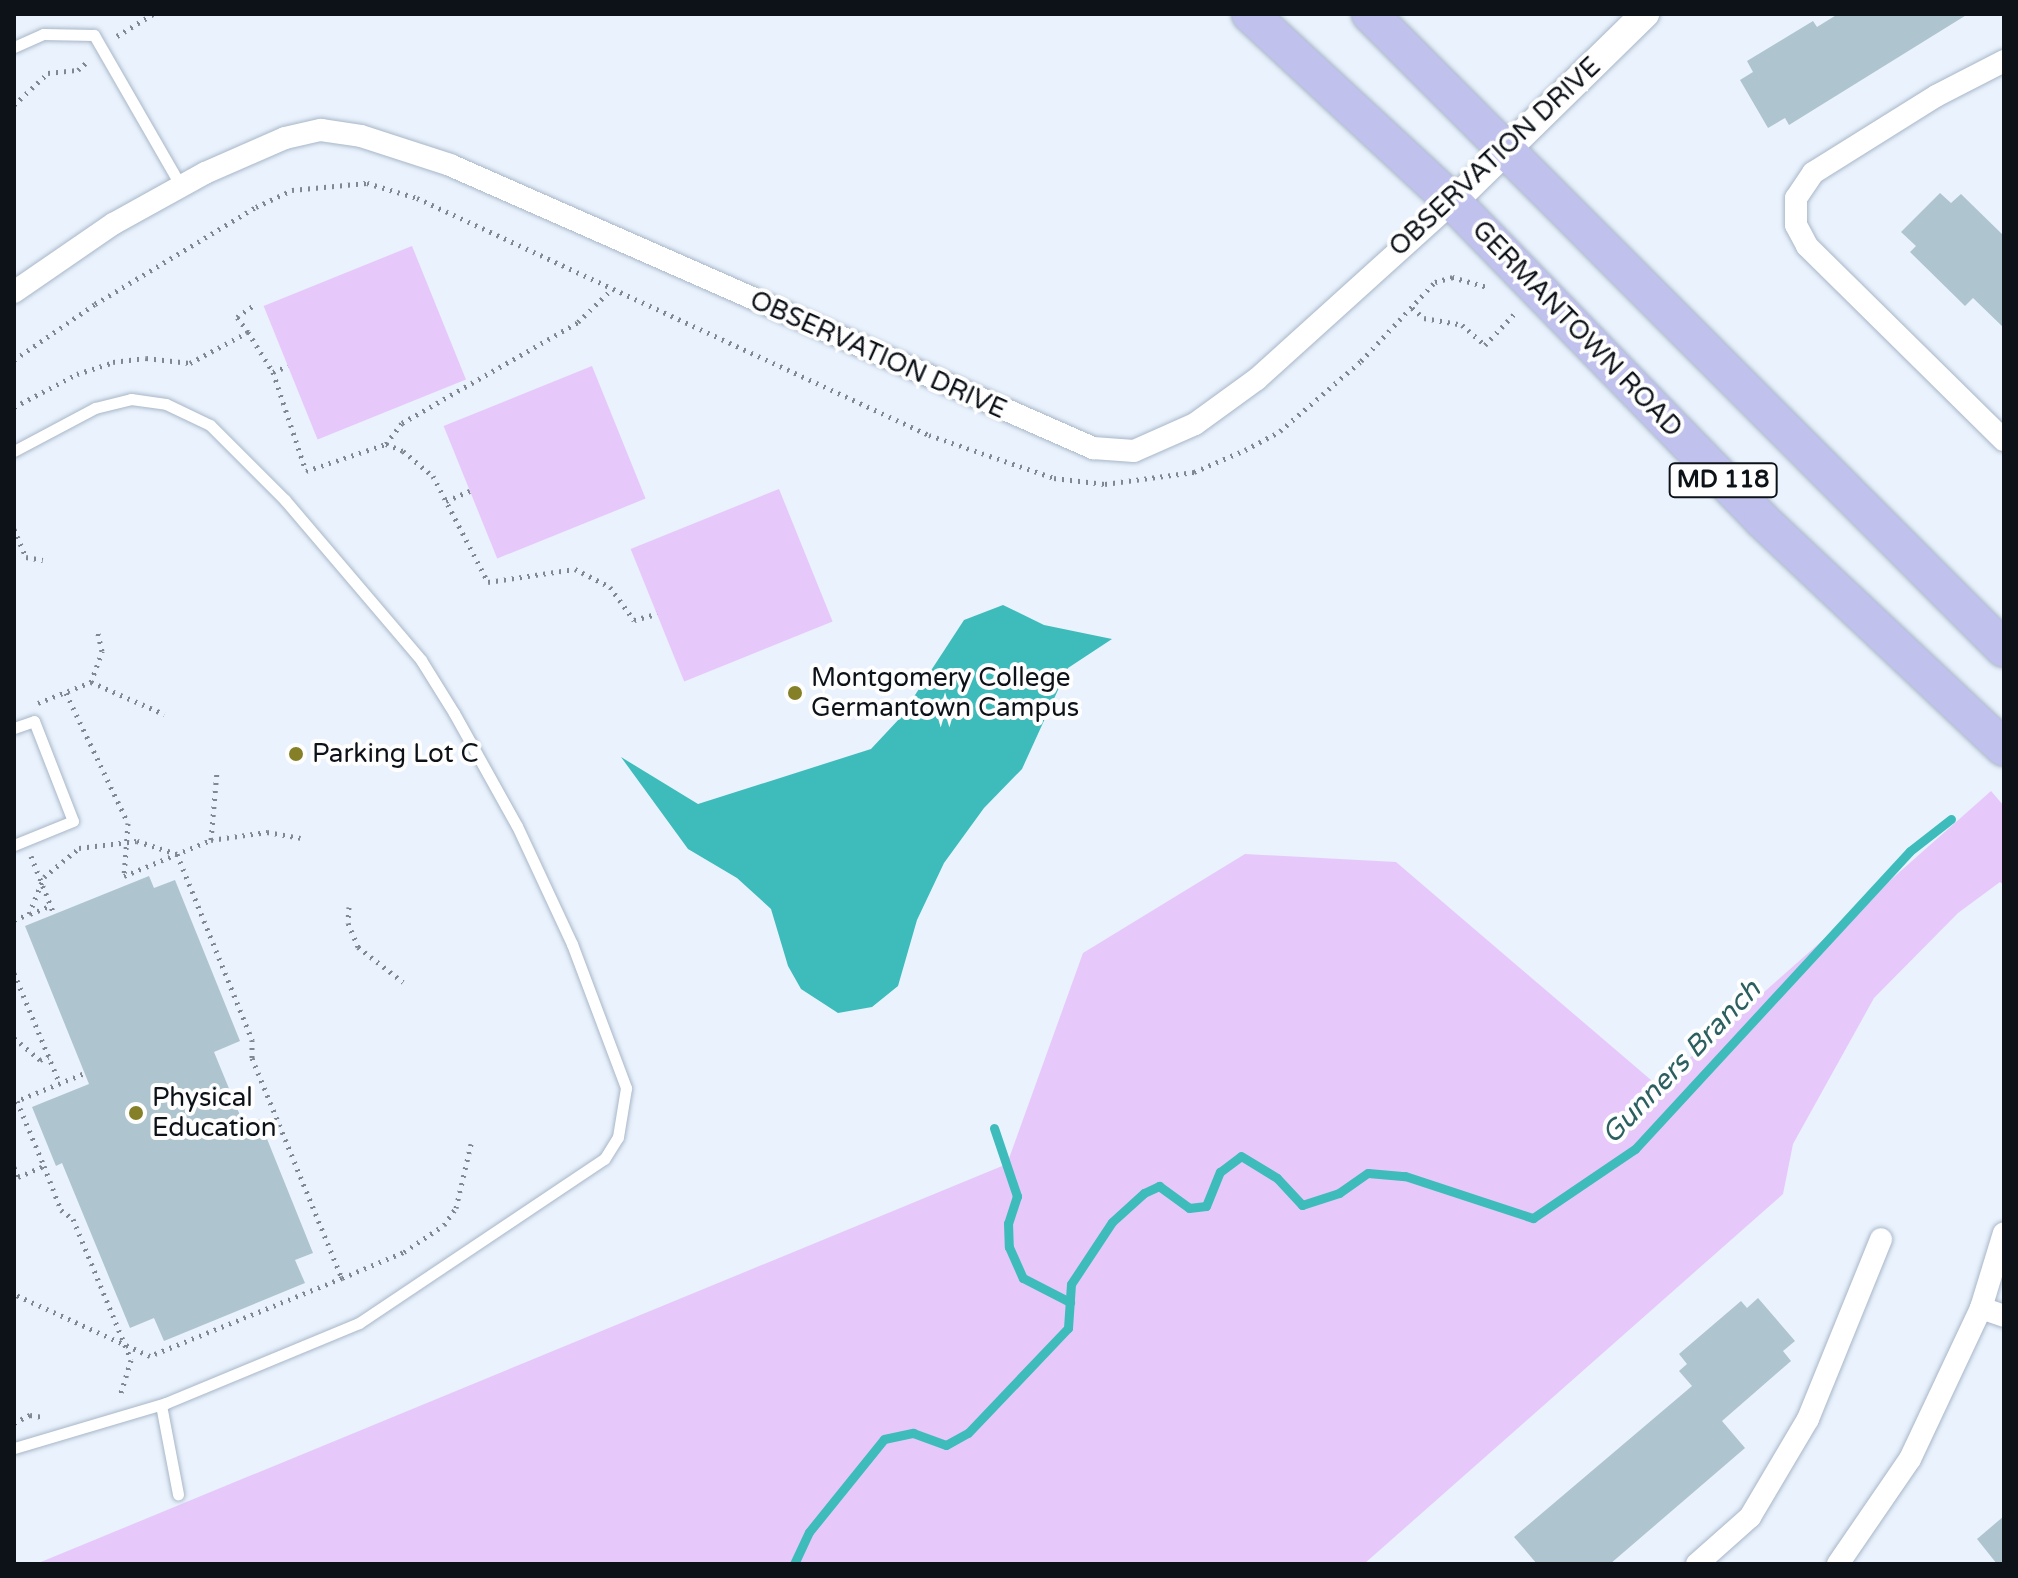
<!DOCTYPE html>
<html>
<head>
<meta charset="utf-8">
<style>
	body { margin:0 }
	#map { position:relative; width:2018px; height:1578px; overflow:hidden; background:#e9f2fd; font-family:"Varela Round",sans-serif }
	div>[style] { position:absolute }
	[style*='--x'] { left:calc(var(--x)*1px); top:calc(var(--y)*1px); width:calc(var(--w)*1px); rotate:calc(var(--a)*1deg) }
	.green>* { inset:0; background:#e7c8fb; transform-origin:0 0 }
	.water>* { inset:0; background:#3ebcbb }
	.stream>* { height:9px; margin:-4.5px; padding:0 4.5px; transform-origin:4.5px; border-radius:4.5px; background:#3ebcbb }
	.building>* { inset:0; background:#aec5cf }
	.path>* { height:5px; margin-top:-2.5px; transform-origin:0; background:repeating-linear-gradient(90deg,#818891 0 2px,transparent 0 8px) }
	.roads { filter:drop-shadow(0 0 2px #a8b6c7) drop-shadow(0 0 2px #a8b6c7) }
	.service>* { height:11px; margin:-5.5px; padding:0 5.5px; transform-origin:5.5px; border-radius:5.5px; background:#fff }
	.minor>* { height:22px; margin:-11px; padding:0 11px; transform-origin:11px; border-radius:11px; background:#fff }
	.tertiary>* { height:28px; margin:-14px; padding:0 14px; transform-origin:14px; border-radius:14px; background:#fff }
	.primary>* { height:36px; margin:-18px; padding:0 18px; transform-origin:18px; border-radius:18px; background:#c0c1ec }
	.dots>* { width:22px; height:22px; translate:-50% -50%; box-sizing:border-box; border:4px solid #fefefe; border-radius:50% }
	span { translate:-50% -50%; white-space:nowrap; text-align:center; line-height:1.15; -webkit-text-stroke:8px #fefefe; paint-order:stroke }
	.shield-label span { padding:2px 6px; background:#fefefe; border:2px solid; border-radius:6px; -webkit-text-stroke-width:0 }
	.shield-label { font-size:24px; color:#0d1218; font-weight:700 }
	.street-label { font-size:26px; color:#0d1218 }
	.poi-label { font-size:26px; color:#0d1218 }
	.left { translate:0 -50%; text-align:left }
	.water-label { font-size:28px; color:#2c5f5f; font-style:italic }
	.frame { position:absolute; inset:0; border:16px solid #0d1218; pointer-events:none }
</style>
</head>
<body>
<div id="map">
	<div class="green">
		<div style="left:412px;top:246px;width:144px;height:160px;rotate:68deg"></div>
		<div style="left:592px;top:366px;width:143px;height:160px;rotate:68deg"></div>
		<div style="left:779px;top:489px;width:143px;height:160px;rotate:68deg"></div>
		<div style="clip-path:polygon(1991px 791px,2004px 806px,2004px 885px,2000px 882px,1958px 913px,1874px 998px,1793px 1144px,1783px 1194px,1364px 1564px,36px 1564px,1007px 1164px,1083px 953px,1245px 854px,1396px 862px,1658px 1086px)"></div>
	</div>
	<div class="water">
		<div style="clip-path:polygon(1003px 605px,1044px 625px,1112px 639px,1068px 668px,1022px 769px,984px 808px,944px 863px,917px 920px,898px 986px,872px 1007px,838px 1013px,801px 989px,788px 966px,771px 909px,737px 878px,688px 849px,621px 757px,698px 804px,871px 749px,900px 718px,964px 620px)"></div>
	</div>
	<div class="stream">
		<div style="--x:994;--y:1128;--w:72;--a:71.3"></div>
		<div style="--x:1017;--y:1196;--w:28;--a:108"></div>
		<div style="--x:1008;--y:1223;--w:24;--a:88"></div>
		<div style="--x:1009;--y:1247;--w:34;--a:66"></div>
		<div style="--x:1023;--y:1278;--w:53;--a:27.1"></div>
		<div style="--x:794;--y:1564;--w:35;--a:-65"></div>
		<div style="--x:809;--y:1532;--w:119;--a:-51.1"></div>
		<div style="--x:884;--y:1439;--w:30;--a:-12"></div>
		<div style="--x:913;--y:1433;--w:35;--a:20"></div>
		<div style="--x:946;--y:1445;--w:25;--a:-29"></div>
		<div style="--x:968;--y:1433;--w:145;--a:-46.4"></div>
		<div style="--x:1068;--y:1328;--w:44;--a:-86.1"></div>
		<div style="--x:1071;--y:1284;--w:74;--a:-56.5"></div>
		<div style="--x:1112;--y:1222;--w:43;--a:-42.2"></div>
		<div style="--x:1144;--y:1193;--w:17;--a:-25"></div>
		<div style="--x:1159;--y:1186;--w:37;--a:36"></div>
		<div style="--x:1189;--y:1208;--w:17;--a:-7"></div>
		<div style="--x:1206;--y:1206;--w:37;--a:-68"></div>
		<div style="--x:1220;--y:1172;--w:26;--a:-37"></div>
		<div style="--x:1241;--y:1156;--w:42;--a:31.4"></div>
		<div style="--x:1277;--y:1178;--w:37;--a:47"></div>
		<div style="--x:1302;--y:1205;--w:39;--a:-18"></div>
		<div style="--x:1339;--y:1193;--w:35;--a:-35"></div>
		<div style="--x:1368;--y:1173;--w:37;--a:5"></div>
		<div style="--x:1405;--y:1176;--w:135;--a:18.2"></div>
		<div style="--x:1533;--y:1218;--w:123;--a:-34.1"></div>
		<div style="--x:1635;--y:1149;--w:405;--a:-47.3"></div>
		<div style="--x:1910;--y:851;--w:52;--a:-38"></div>
	</div>
	<div class="building">
		<div style="clip-path:polygon(1838px 14px,1968px 14px,1789px 125px,1785px 118px,1768px 128px,1740px 80px,1753px 72px,1747px 61px,1813px 21px,1817px 27px)"></div>
		<div style="clip-path:polygon(1940px 193px,1951px 203px,1961px 194px,2004px 236px,2004px 328px,1973px 298px,1965px 306px,1910px 252px,1916px 246px,1901px 232px)"></div>
		<div style="clip-path:polygon(149px 876px,154px 888px,175px 880px,240px 1041px,214px 1052px,244px 1125px,259px 1119px,313px 1253px,295px 1260px,305px 1283px,164px 1341px,154px 1318px,130px 1328px,62px 1163px,56px 1166px,32px 1107px,89px 1084px,25px 926px)"></div>
		<div style="clip-path:polygon(1758px 1298px,1795px 1341px,1783px 1351px,1791px 1361px,1722px 1421px,1745px 1448px,1610px 1564px,1537px 1564px,1514px 1537px,1692px 1386px,1679px 1371px,1687px 1364px,1679px 1354px,1741px 1301px,1747px 1308px)"></div>
		<div style="clip-path:polygon(2004px 1516px,2004px 1564px,1997px 1564px,1977px 1539px)"></div>
	</div>
	<div class="path">
		<div style="--x:117;--y:36;--w:42;--a:-31.4"></div>
		<div style="--x:14;--y:105;--w:47;--a:-43.3"></div>
		<div style="--x:48;--y:73;--w:30;--a:-6"></div>
		<div style="--x:78;--y:70;--w:13;--a:-42"></div>
		<div style="--x:1412;--y:308;--w:16;--a:40"></div>
		<div style="--x:1424;--y:318;--w:39;--a:10"></div>
		<div style="--x:1462;--y:325;--w:30;--a:41"></div>
		<div style="--x:1485;--y:345;--w:45;--a:-46.8"></div>
		<div style="--x:248;--y:332;--w:19;--a:-126"></div>
		<div style="--x:237;--y:317;--w:21;--a:-35"></div>
		<div style="--x:14;--y:360;--w:98;--a:-34.7"></div>
		<div style="--x:95;--y:304;--w:188;--a:-31.1"></div>
		<div style="--x:256;--y:207;--w:40;--a:-25"></div>
		<div style="--x:292;--y:190;--w:75;--a:-5.3"></div>
		<div style="--x:367;--y:183;--w:52;--a:16.7"></div>
		<div style="--x:417;--y:198;--w:564;--a:24.84"></div>
		<div style="--x:929;--y:435;--w:132;--a:19"></div>
		<div style="--x:1054;--y:478;--w:51;--a:6.7"></div>
		<div style="--x:1105;--y:484;--w:90;--a:-7.7"></div>
		<div style="--x:1194;--y:472;--w:56;--a:-23.3"></div>
		<div style="--x:1245;--y:450;--w:40;--a:-28"></div>
		<div style="--x:1280;--y:431;--w:107;--a:-40.8"></div>
		<div style="--x:1361;--y:361;--w:108;--a:-46.9"></div>
		<div style="--x:1435;--y:282;--w:18;--a:-16"></div>
		<div style="--x:1452;--y:277;--w:37;--a:16"></div>
		<div style="--x:273;--y:372;--w:16;--a:-22"></div>
		<div style="--x:14;--y:407;--w:71;--a:-27.6"></div>
		<div style="--x:77;--y:374;--w:38;--a:-18"></div>
		<div style="--x:113;--y:362;--w:33;--a:-7"></div>
		<div style="--x:146;--y:358;--w:44;--a:6.5"></div>
		<div style="--x:190;--y:363;--w:66;--a:-28.1"></div>
		<div style="--x:248;--y:332;--w:47;--a:58"></div>
		<div style="--x:273;--y:372;--w:104;--a:71.6"></div>
		<div style="--x:306;--y:471;--w:84;--a:-18.6"></div>
		<div style="--x:386;--y:444;--w:18;--a:22"></div>
		<div style="--x:403;--y:451;--w:39;--a:40"></div>
		<div style="--x:433;--y:476;--w:119;--a:62.6"></div>
		<div style="--x:488;--y:582;--w:88;--a:-8.5"></div>
		<div style="--x:575;--y:569;--w:39;--a:27"></div>
		<div style="--x:610;--y:587;--w:41;--a:54"></div>
		<div style="--x:634;--y:620;--w:24;--a:-15"></div>
		<div style="--x:386;--y:444;--w:26;--a:-53"></div>
		<div style="--x:402;--y:423;--w:203;--a:-29.8"></div>
		<div style="--x:578;--y:322;--w:47;--a:-44.1"></div>
		<div style="--x:446;--y:501;--w:26;--a:-23"></div>
		<div style="--x:14;--y:529;--w:30;--a:67"></div>
		<div style="--x:26;--y:557;--w:17;--a:10"></div>
		<div style="--x:91;--y:682;--w:80;--a:23.7"></div>
		<div style="--x:66;--y:693;--w:144;--a:64.5"></div>
		<div style="--x:128;--y:823;--w:53;--a:94.3"></div>
		<div style="--x:124;--y:876;--w:94;--a:-22.5"></div>
		<div style="--x:211;--y:840;--w:57;--a:-8.1"></div>
		<div style="--x:267;--y:832;--w:34;--a:10"></div>
		<div style="--x:38;--y:703;--w:57;--a:-21.6"></div>
		<div style="--x:91;--y:682;--w:33;--a:-70"></div>
		<div style="--x:102;--y:651;--w:22;--a:-103"></div>
		<div style="--x:211;--y:840;--w:68;--a:-85"></div>
		<div style="--x:31;--y:856;--w:62;--a:68.4"></div>
		<div style="--x:349;--y:907;--w:16;--a:94"></div>
		<div style="--x:348;--y:923;--w:26;--a:67"></div>
		<div style="--x:358;--y:947;--w:57;--a:37.9"></div>
		<div style="--x:30;--y:914;--w:22;--a:-22"></div>
		<div style="--x:14;--y:920;--w:16;--a:-22"></div>
		<div style="--x:29;--y:914;--w:40;--a:-68"></div>
		<div style="--x:44;--y:877;--w:45;--a:-39.6"></div>
		<div style="--x:79;--y:848;--w:58;--a:-6.9"></div>
		<div style="--x:137;--y:841;--w:42;--a:18"></div>
		<div style="--x:177;--y:854;--w:201;--a:68"></div>
		<div style="--x:252;--y:1040;--w:18;--a:90"></div>
		<div style="--x:252;--y:1058;--w:238;--a:67.8"></div>
		<div style="--x:342;--y:1278;--w:207;--a:157.9"></div>
		<div style="--x:150;--y:1356;--w:149;--a:-155.5"></div>
		<div style="--x:14;--y:973;--w:120;--a:67.5"></div>
		<div style="--x:14;--y:1038;--w:34;--a:40"></div>
		<div style="--x:40;--y:1060;--w:9;--a:-21"></div>
		<div style="--x:17;--y:1101;--w:70;--a:67.4"></div>
		<div style="--x:14;--y:1102;--w:77;--a:-22.2"></div>
		<div style="--x:14;--y:1167;--w:11;--a:68"></div>
		<div style="--x:18;--y:1177;--w:28;--a:-23"></div>
		<div style="--x:44;--y:1166;--w:47;--a:68.9"></div>
		<div style="--x:61;--y:1210;--w:15;--a:37"></div>
		<div style="--x:73;--y:1219;--w:152;--a:67.6"></div>
		<div style="--x:131;--y:1360;--w:38;--a:107"></div>
		<div style="--x:342;--y:1278;--w:67;--a:-22.8"></div>
		<div style="--x:404;--y:1252;--w:48;--a:-34"></div>
		<div style="--x:444;--y:1225;--w:21;--a:-55"></div>
		<div style="--x:456;--y:1208;--w:66;--a:-76.8"></div>
		<div style="--x:14;--y:1423;--w:18;--a:-27"></div>
		<div style="--x:30;--y:1415;--w:13;--a:9"></div>
	</div>
	<div class="roads">
		<div class="service">
			<div style="--x:14;--y:47;--w:32;--a:-24"></div>
			<div style="--x:43;--y:34;--w:51;--a:1.1"></div>
			<div style="--x:94;--y:35;--w:174;--a:60.1"></div>
			<div style="--x:14;--y:451;--w:92;--a:-28"></div>
			<div style="--x:95;--y:408;--w:37;--a:-14"></div>
			<div style="--x:131;--y:399;--w:35;--a:8"></div>
			<div style="--x:166;--y:404;--w:49;--a:25.5"></div>
			<div style="--x:210;--y:425;--w:106;--a:45"></div>
			<div style="--x:285;--y:500;--w:210;--a:49.6"></div>
			<div style="--x:421;--y:660;--w:62;--a:58.1"></div>
			<div style="--x:454;--y:713;--w:129;--a:60.9"></div>
			<div style="--x:517;--y:826;--w:130;--a:65"></div>
			<div style="--x:572;--y:944;--w:154;--a:69.4"></div>
			<div style="--x:626;--y:1088;--w:50;--a:99.3"></div>
			<div style="--x:618;--y:1137;--w:26;--a:122"></div>
			<div style="--x:604;--y:1159;--w:295;--a:146.2"></div>
			<div style="--x:359;--y:1323;--w:209;--a:157.5"></div>
			<div style="--x:166;--y:1403;--w:159;--a:163.5"></div>
			<div style="--x:14;--y:728;--w:21;--a:-19"></div>
			<div style="--x:34;--y:721;--w:107;--a:68.7"></div>
			<div style="--x:73;--y:821;--w:64;--a:157.9"></div>
			<div style="--x:161;--y:1405;--w:91;--a:79.2"></div>
		</div>
		<div class="minor">
			<div style="--x:2004;--y:61;--w:76;--a:152.8"></div>
			<div style="--x:1936;--y:96;--w:145;--a:148"></div>
			<div style="--x:1813;--y:173;--w:30;--a:124"></div>
			<div style="--x:1796;--y:198;--w:27;--a:90"></div>
			<div style="--x:1796;--y:225;--w:24;--a:62"></div>
			<div style="--x:1807;--y:246;--w:276;--a:44.6"></div>
			<div style="--x:14;--y:292;--w:120;--a:-34.5"></div>
			<div style="--x:113;--y:224;--w:105;--a:-29"></div>
			<div style="--x:205;--y:173;--w:87;--a:-23.6"></div>
			<div style="--x:285;--y:138;--w:37;--a:-13"></div>
			<div style="--x:321;--y:130;--w:40;--a:8.5"></div>
			<div style="--x:361;--y:136;--w:94;--a:18"></div>
			<div style="--x:450;--y:165;--w:703;--a:23.76"></div>
			<div style="--x:1093;--y:448;--w:41;--a:4.2"></div>
			<div style="--x:1134;--y:451;--w:67;--a:-23.9"></div>
			<div style="--x:1195;--y:424;--w:77;--a:-36"></div>
			<div style="--x:1257;--y:379;--w:264;--a:-42.1"></div>
			<div style="--x:1981;--y:1308;--w:24;--a:19"></div>
			<div style="--x:1697;--y:1564;--w:71;--a:-41.6"></div>
			<div style="--x:1750;--y:1517;--w:114;--a:-59.4"></div>
			<div style="--x:1808;--y:1419;--w:194;--a:-67.9"></div>
			<div style="--x:1838;--y:1564;--w:127;--a:-55.6"></div>
			<div style="--x:1910;--y:1459;--w:167;--a:-64.8"></div>
			<div style="--x:1981;--y:1308;--w:78;--a:-73"></div>
		</div>
		<div class="tertiary">
			<div style="--x:1453;--y:202;--w:269;--a:-44.4"></div>
		</div>
		<div class="primary">
			<div style="--x:1250;--y:14;--w:277;--a:42.8"></div>
			<div style="--x:1453;--y:202;--w:443;--a:45.8"></div>
			<div style="--x:1762;--y:520;--w:332;--a:43.3"></div>
			<div style="--x:1370;--y:14;--w:897;--a:45.05"></div>
		</div>
	</div>
	<div class="dots">
		<div style="left:795px;top:693px;background:#858028"></div>
		<div style="left:296px;top:754px;background:#858028"></div>
		<div style="left:136px;top:1113px;background:#858028"></div>
	</div>
	<div class="shield-label">
		<span style="left:1723px;top:480px">MD 118</span>
	</div>
	<div class="street-label">
		<span style="left:1495px;top:157px;rotate:-43deg">OBSERVATION DRIVE</span>
		<span style="left:1577px;top:329px;rotate:46deg">GERMANTOWN ROAD</span>
		<span style="left:878px;top:355px;rotate:24deg">OBSERVATION DRIVE</span>
	</div>
	<div class="poi-label">
		<span class="left" style="left:811px;top:693px">Montgomery College<br>Germantown Campus</span>
		<span class="left" style="left:312px;top:754px">Parking Lot C</span>
		<span class="left" style="left:152px;top:1113px">Physical<br>Education</span>
	</div>
	<div class="water-label">
		<span style="left:1681px;top:1062px;rotate:-46deg">Gunners Branch</span>
	</div>
	<div class="frame"></div>
</div>
</body>
</html>
